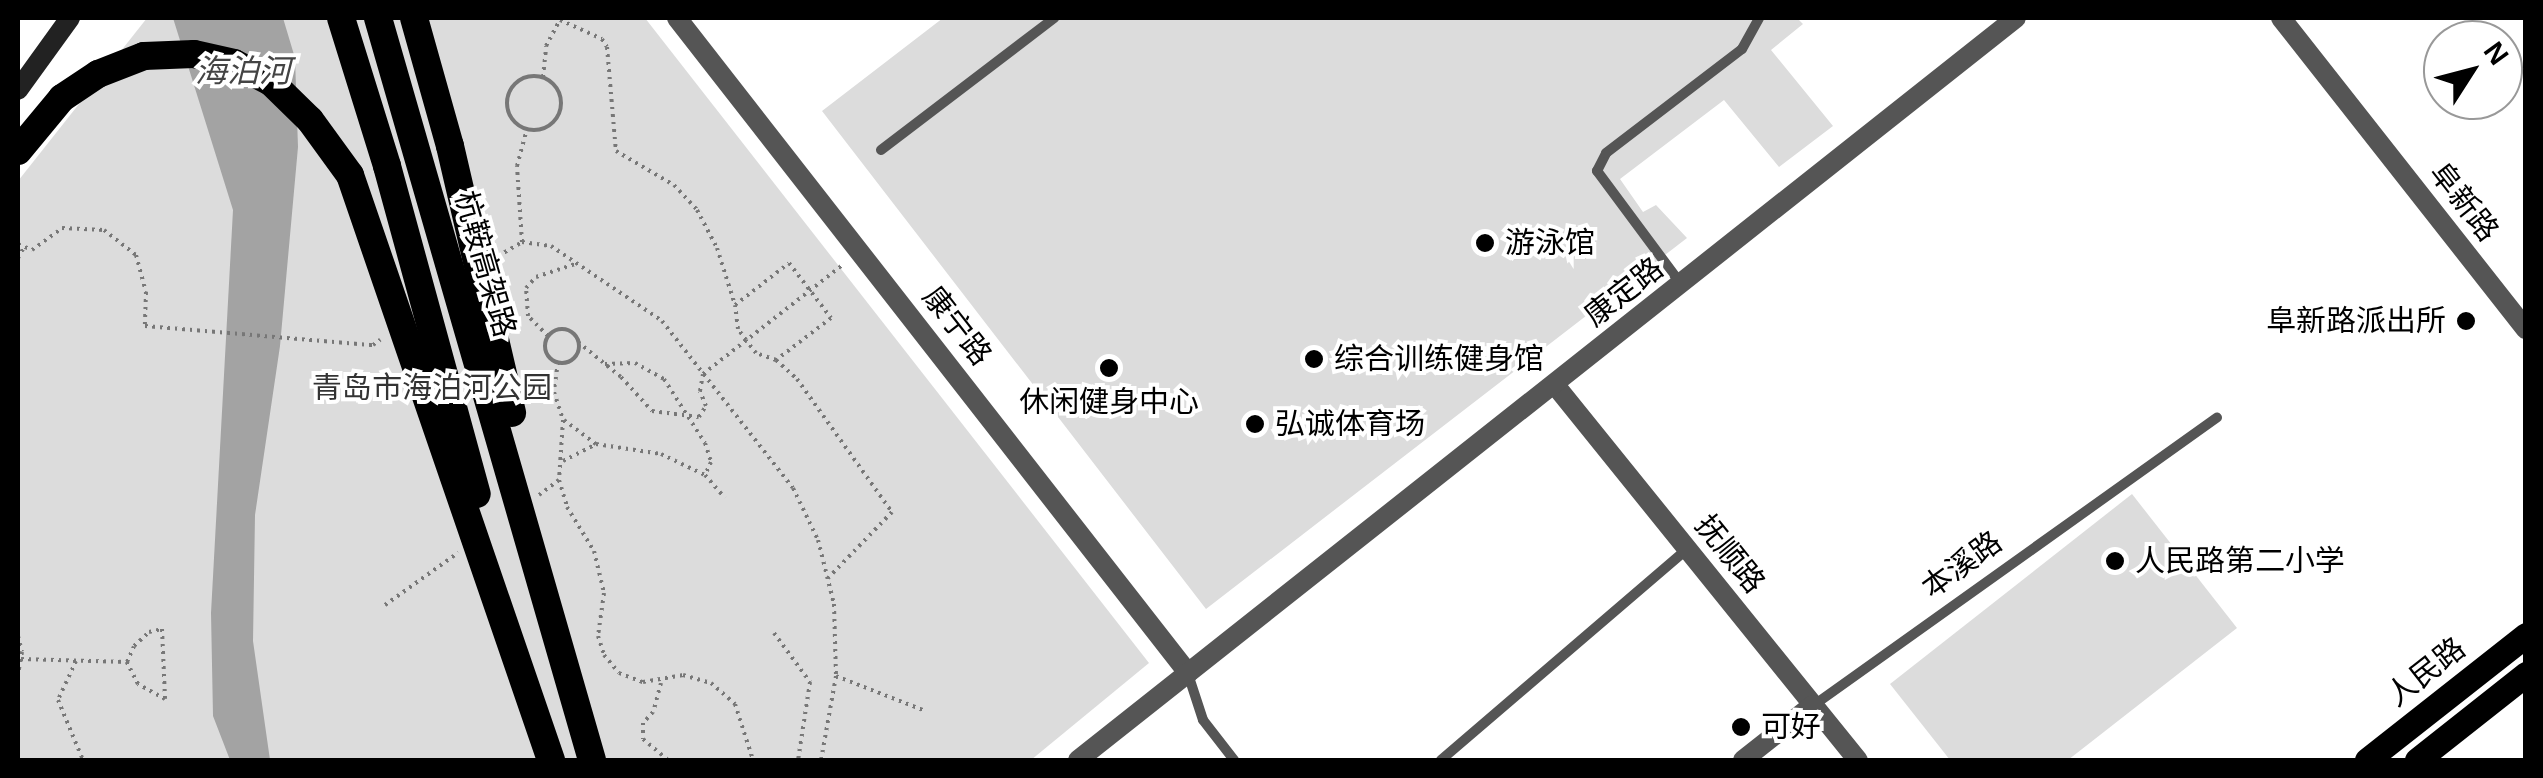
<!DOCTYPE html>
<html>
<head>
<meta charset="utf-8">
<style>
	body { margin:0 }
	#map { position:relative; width:2543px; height:778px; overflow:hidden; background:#fff; font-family:Helvetica,"Noto Sans SC",sans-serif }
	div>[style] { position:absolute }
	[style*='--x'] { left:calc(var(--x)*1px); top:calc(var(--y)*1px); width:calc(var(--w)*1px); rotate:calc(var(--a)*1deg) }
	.green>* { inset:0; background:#dcdcdc }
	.water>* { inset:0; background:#a3a3a3 }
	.path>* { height:4px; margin-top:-2px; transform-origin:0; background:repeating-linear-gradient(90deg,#777 0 2.5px,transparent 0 7.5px) }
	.path>.ring { margin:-2px; padding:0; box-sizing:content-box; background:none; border:4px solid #777; border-radius:50% }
	.service>* { height:10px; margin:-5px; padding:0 5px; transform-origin:5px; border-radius:5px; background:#555 }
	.minor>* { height:20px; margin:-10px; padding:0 10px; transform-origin:10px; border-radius:10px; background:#555 }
	.tertiary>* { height:20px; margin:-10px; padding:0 10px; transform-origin:10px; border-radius:10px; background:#555 }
	.secondary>* { height:20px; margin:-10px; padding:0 10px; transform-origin:10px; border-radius:10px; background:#222 }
	.primary>* { height:25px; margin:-12.5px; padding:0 12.5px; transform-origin:12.5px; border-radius:12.5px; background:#000 }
	.trunk>* { height:28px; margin:-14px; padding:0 14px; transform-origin:14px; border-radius:14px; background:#000 }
	.dots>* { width:28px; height:28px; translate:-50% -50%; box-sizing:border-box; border:5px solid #fff; border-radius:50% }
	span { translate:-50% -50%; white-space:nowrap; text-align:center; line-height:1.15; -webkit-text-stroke:8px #fff; paint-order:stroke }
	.street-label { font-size:30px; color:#000 }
	.poi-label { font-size:30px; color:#000 }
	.left { translate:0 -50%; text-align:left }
	.right { translate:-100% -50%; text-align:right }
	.park-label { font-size:30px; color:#333 }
	.water-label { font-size:32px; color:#444; font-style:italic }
	.frame { position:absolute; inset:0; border:20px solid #000; pointer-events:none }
	.north { position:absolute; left:2423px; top:20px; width:100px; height:100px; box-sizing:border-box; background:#fff; border:2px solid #999; border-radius:50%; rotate:54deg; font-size:28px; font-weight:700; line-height:40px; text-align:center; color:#000 }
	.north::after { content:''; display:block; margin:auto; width:35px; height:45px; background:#000; clip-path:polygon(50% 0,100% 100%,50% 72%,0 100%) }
</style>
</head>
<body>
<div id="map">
	<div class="green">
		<div style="clip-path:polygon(147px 18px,645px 18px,1149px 663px,1031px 760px,18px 760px,18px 181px)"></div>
		<div style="clip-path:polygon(943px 18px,1797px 18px,1803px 24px,1771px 50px,1833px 126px,1779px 167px,1724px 100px,1620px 179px,1643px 212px,1656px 205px,1687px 238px,1206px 609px,822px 111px)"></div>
		<div style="clip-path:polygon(2132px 494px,2237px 628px,2068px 760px,1950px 760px,1890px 684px)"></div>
	</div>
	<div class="water">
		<div style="clip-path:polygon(173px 18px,283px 18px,295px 58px,298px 147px,280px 346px,255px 515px,253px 641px,270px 760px,230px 760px,213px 716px,211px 613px,233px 210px)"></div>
	</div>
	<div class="path">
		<div class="ring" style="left:507px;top:76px;width:50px;height:50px"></div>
		<div style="--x:543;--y:77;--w:31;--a:-84"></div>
		<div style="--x:546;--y:46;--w:30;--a:-62"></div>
		<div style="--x:560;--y:20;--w:46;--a:24.3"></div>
		<div style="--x:602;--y:39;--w:9;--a:58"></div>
		<div style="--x:607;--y:47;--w:104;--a:85.1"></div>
		<div style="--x:616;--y:151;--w:67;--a:30.4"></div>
		<div style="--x:674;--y:185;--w:34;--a:47"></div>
		<div style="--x:697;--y:210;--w:43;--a:62.2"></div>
		<div style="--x:717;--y:248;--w:60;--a:72.5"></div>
		<div style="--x:522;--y:242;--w:76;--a:-93.8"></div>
		<div style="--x:517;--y:166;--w:39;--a:-75"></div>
		<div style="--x:18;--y:244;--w:15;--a:23"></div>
		<div style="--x:32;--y:250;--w:37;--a:-36"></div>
		<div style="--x:62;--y:228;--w:42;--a:2.7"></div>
		<div style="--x:104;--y:230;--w:41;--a:38"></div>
		<div style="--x:136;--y:255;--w:38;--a:75"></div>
		<div style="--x:146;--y:292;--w:34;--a:92"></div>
		<div style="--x:145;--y:326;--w:229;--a:4.8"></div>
		<div style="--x:373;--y:345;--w:9;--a:-36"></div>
		<div style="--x:498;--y:256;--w:28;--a:-30"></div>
		<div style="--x:522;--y:242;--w:29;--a:8"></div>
		<div style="--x:551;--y:246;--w:134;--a:34"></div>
		<div style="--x:662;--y:321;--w:212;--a:51.9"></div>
		<div style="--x:793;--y:488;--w:58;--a:64.3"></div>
		<div style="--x:818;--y:540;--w:66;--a:76"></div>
		<div style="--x:834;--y:604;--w:72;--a:88.4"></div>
		<div style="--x:836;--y:676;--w:85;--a:100.1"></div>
		<div style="--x:18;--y:258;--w:13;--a:-61"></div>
		<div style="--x:789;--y:263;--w:69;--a:52.6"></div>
		<div style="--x:831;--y:318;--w:69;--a:142.6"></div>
		<div style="--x:776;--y:360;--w:21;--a:-161"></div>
		<div style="--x:756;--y:353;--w:16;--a:-128"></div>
		<div style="--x:746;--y:340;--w:14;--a:-126"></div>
		<div style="--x:738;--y:329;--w:24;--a:-97"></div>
		<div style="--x:735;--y:305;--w:68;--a:-37.9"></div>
		<div class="ring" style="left:545px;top:329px;width:30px;height:30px"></div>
		<div style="--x:548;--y:336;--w:28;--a:-135"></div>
		<div style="--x:528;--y:316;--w:28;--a:-94"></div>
		<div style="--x:526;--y:288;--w:15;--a:-48"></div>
		<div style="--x:536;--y:277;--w:44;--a:-18.4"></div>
		<div style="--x:578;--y:342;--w:55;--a:39.1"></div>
		<div style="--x:621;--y:377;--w:46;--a:47.6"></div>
		<div style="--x:652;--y:411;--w:47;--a:7.3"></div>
		<div style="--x:699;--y:417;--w:13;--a:-58"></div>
		<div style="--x:706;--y:406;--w:16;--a:-112"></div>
		<div style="--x:700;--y:391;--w:17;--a:-80"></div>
		<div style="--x:703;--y:374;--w:179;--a:-38"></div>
		<div style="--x:776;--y:360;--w:28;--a:42"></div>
		<div style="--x:797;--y:379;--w:163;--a:54.5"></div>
		<div style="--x:892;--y:512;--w:92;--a:134.1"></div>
		<div style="--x:558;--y:362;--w:30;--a:98"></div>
		<div style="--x:554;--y:392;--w:29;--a:72"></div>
		<div style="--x:563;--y:420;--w:60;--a:93.8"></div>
		<div style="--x:559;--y:480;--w:28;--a:73"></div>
		<div style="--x:567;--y:507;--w:52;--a:58.5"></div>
		<div style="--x:594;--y:551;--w:43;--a:76.6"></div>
		<div style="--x:604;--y:593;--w:43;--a:97.9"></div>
		<div style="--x:598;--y:636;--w:20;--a:72"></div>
		<div style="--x:604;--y:655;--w:23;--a:50"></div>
		<div style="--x:619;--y:673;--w:26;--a:21"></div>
		<div style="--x:643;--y:682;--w:41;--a:-9.9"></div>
		<div style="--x:683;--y:675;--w:29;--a:16"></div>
		<div style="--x:711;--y:683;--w:32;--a:41"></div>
		<div style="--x:735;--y:704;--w:59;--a:72.2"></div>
		<div style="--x:605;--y:364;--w:30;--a:-2"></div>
		<div style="--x:635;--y:363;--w:33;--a:29"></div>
		<div style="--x:664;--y:379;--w:76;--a:57.4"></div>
		<div style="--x:705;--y:443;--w:20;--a:72"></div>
		<div style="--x:711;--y:462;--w:14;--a:115"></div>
		<div style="--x:564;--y:420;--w:40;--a:37"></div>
		<div style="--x:563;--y:461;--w:37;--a:-27"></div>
		<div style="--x:596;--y:444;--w:66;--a:8.7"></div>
		<div style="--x:661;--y:454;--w:49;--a:25.5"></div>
		<div style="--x:705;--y:475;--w:30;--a:49"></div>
		<div style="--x:539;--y:495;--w:25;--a:-37"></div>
		<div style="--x:385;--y:605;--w:90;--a:-35.5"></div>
		<div style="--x:162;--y:629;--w:70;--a:87.5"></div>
		<div style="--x:165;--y:699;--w:31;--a:-151"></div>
		<div style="--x:138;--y:684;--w:25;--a:-117"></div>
		<div style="--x:127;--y:662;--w:17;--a:-66"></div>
		<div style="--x:134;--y:646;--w:21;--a:-43"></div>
		<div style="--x:149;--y:632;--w:13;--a:-13"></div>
		<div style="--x:774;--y:633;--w:61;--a:53.7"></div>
		<div style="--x:810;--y:682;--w:79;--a:98.7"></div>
		<div style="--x:18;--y:636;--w:16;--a:76"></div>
		<div style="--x:22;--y:652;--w:22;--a:100"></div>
		<div style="--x:21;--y:659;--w:106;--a:1.6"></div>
		<div style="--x:76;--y:661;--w:43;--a:114.8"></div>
		<div style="--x:58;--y:700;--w:65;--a:67.4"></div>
		<div style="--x:836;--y:676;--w:93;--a:21.3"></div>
		<div style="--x:661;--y:683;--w:30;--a:105"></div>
		<div style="--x:653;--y:712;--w:15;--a:132"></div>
		<div style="--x:643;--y:723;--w:16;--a:90"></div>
		<div style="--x:643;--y:739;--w:33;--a:40"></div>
	</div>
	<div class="service">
		<div style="--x:881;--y:150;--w:218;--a:-37.3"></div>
		<div style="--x:1681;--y:284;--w:141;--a:-126.6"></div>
		<div style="--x:1597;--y:171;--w:20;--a:-63"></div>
		<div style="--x:1606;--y:153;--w:171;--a:-37.4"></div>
		<div style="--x:1742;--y:49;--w:35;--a:-61"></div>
		<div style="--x:1188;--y:674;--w:48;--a:71.9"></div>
		<div style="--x:1203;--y:720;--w:51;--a:52.2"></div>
		<div style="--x:1814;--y:705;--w:495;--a:-35.5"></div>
		<div style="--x:1441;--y:760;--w:324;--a:-40.6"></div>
	</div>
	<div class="minor">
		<div style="--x:2281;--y:18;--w:396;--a:51.8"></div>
	</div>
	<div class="tertiary">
		<div style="--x:677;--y:18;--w:831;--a:52.04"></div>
		<div style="--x:1555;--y:385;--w:482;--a:51.1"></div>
		<div style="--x:1078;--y:760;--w:1196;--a:-38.35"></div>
		<div style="--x:1743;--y:760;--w:89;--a:-38.2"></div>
	</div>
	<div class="secondary">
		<div style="--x:18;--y:90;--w:89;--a:-54.2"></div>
	</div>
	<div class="primary">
		<div style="--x:2367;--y:760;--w:202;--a:-38.2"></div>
		<div style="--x:2417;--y:760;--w:139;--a:-38.3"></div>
	</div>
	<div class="trunk">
		<div style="--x:341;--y:18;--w:155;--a:72.7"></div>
		<div style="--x:387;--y:166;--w:340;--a:74.7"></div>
		<div style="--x:378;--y:18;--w:772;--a:73.91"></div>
		<div style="--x:414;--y:18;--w:133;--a:74.3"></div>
		<div style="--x:450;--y:146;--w:274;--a:76.9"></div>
		<div style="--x:18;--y:151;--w:69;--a:-50.3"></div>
		<div style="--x:62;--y:98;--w:43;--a:-33.7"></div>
		<div style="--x:98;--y:74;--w:49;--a:-21.4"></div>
		<div style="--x:144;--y:56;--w:50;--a:-2.3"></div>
		<div style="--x:194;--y:54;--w:41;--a:12.7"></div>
		<div style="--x:234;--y:63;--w:42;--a:27.2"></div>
		<div style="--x:271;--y:82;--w:54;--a:44.3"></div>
		<div style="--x:310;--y:120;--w:68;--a:54"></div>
		<div style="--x:350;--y:175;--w:619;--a:71.04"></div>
	</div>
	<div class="dots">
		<div style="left:1485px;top:243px;background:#000"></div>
		<div style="left:2466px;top:321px;background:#000"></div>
		<div style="left:1314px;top:359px;background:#000"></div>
		<div style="left:1109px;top:368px;background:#000"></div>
		<div style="left:1255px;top:424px;background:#000"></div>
		<div style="left:2115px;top:561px;background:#000"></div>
		<div style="left:1741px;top:727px;background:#000"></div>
	</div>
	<div class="street-label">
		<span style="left:2464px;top:202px;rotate:52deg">阜新路</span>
		<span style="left:485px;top:264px;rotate:74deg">杭鞍高架路</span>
		<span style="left:1624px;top:292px;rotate:-38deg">康定路</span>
		<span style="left:957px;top:326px;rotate:52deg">康宁路</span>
		<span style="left:1730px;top:554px;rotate:51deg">抚顺路</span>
		<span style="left:1962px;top:565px;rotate:-36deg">本溪路</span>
		<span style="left:2426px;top:672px;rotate:-38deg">人民路</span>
	</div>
	<div class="poi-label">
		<span class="left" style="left:1505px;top:243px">游泳馆</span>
		<span class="right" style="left:2446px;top:321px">阜新路派出所</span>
		<span class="left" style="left:1334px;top:359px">综合训练健身馆</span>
		<span style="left:1109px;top:402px">休闲健身中心</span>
		<span class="left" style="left:1275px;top:424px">弘诚体育场</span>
		<span class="left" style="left:2135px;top:561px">人民路第二小学</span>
		<span class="left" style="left:1761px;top:727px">可好</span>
	</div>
	<div class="park-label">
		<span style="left:432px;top:388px">青岛市海泊河公园</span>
	</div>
	<div class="water-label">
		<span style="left:243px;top:71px">海泊河</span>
	</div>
	<div class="frame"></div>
	<div class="north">N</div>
</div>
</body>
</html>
